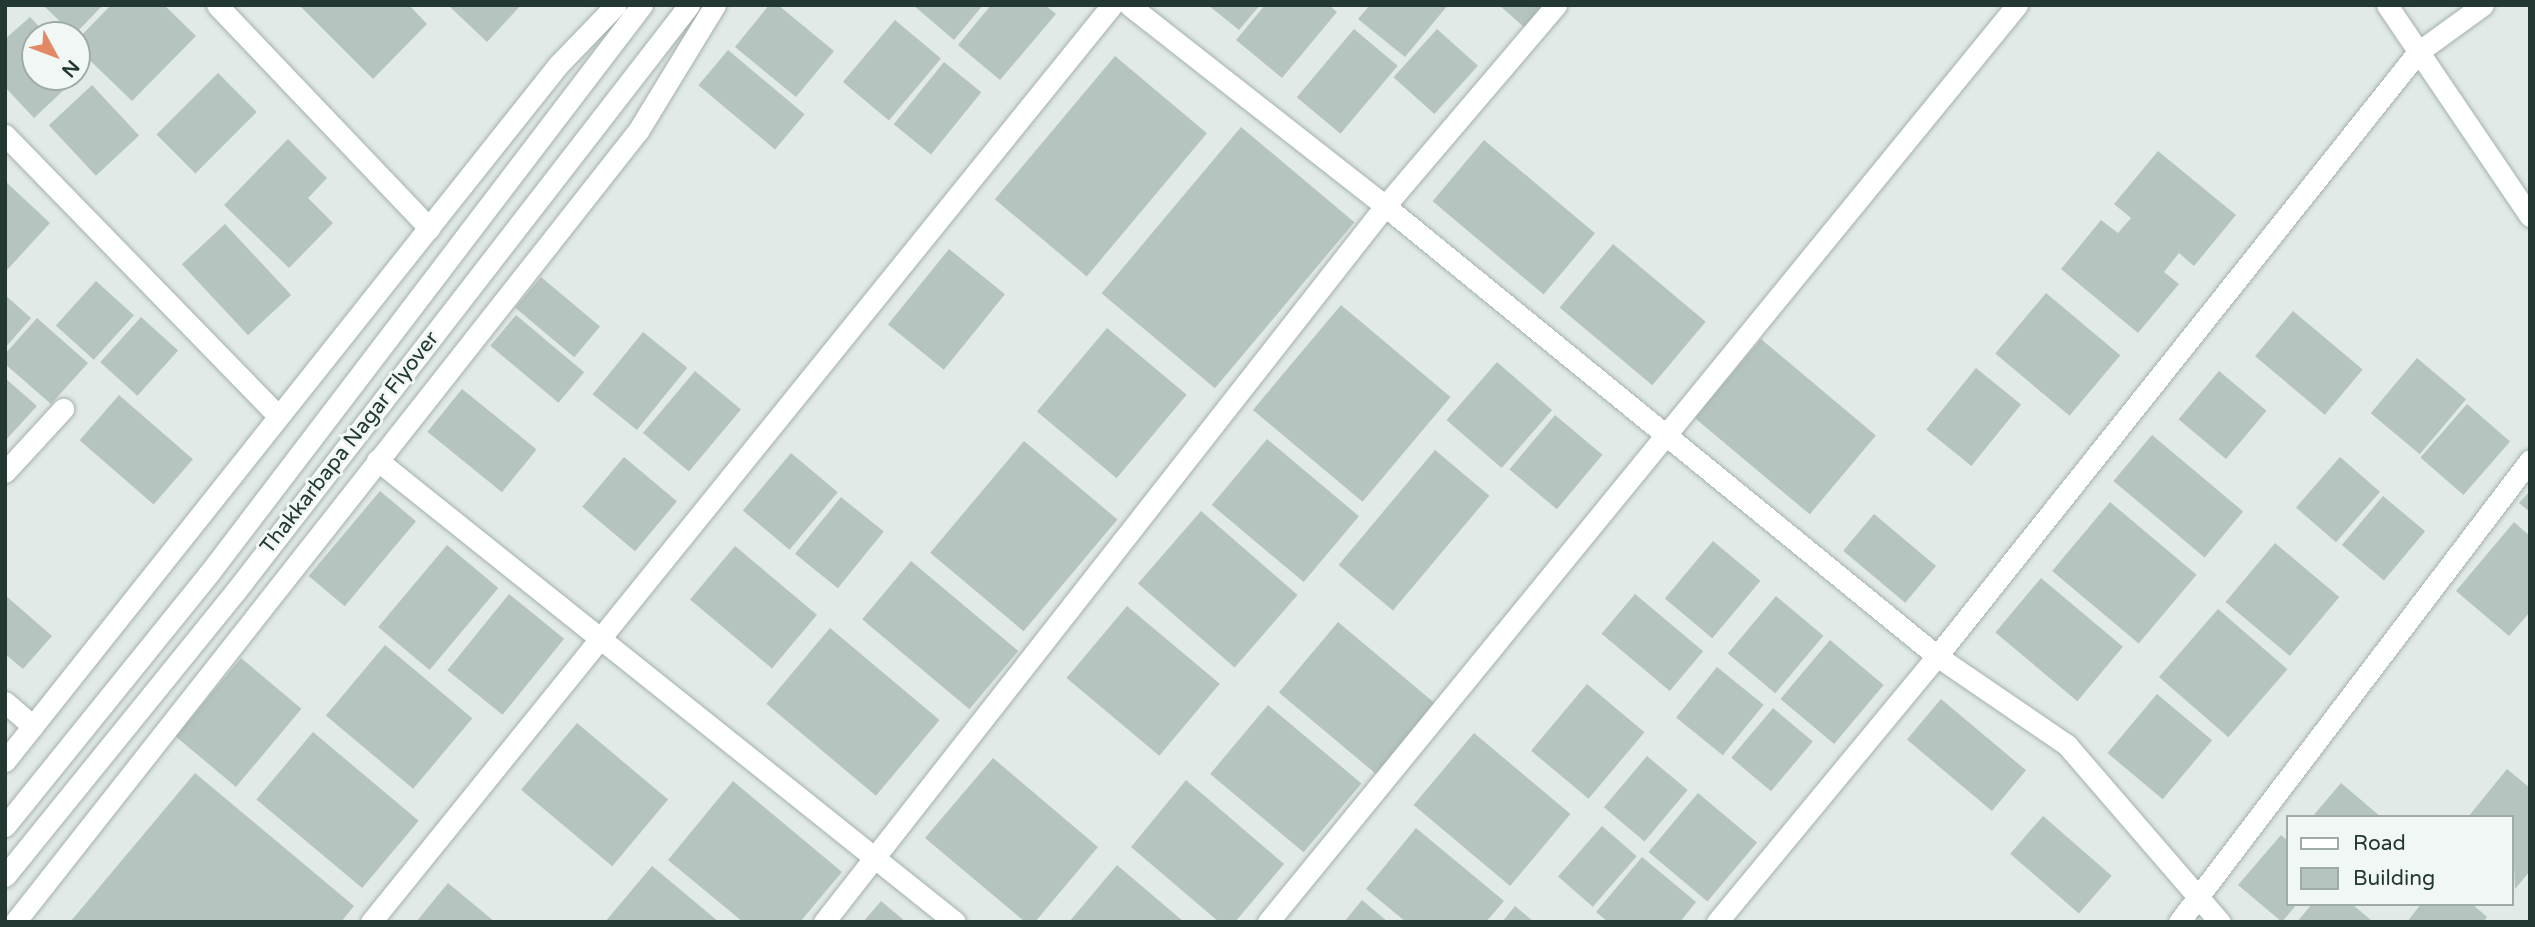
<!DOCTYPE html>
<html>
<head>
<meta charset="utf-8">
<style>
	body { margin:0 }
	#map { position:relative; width:2535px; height:927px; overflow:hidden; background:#e1eae6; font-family:"Varela Round",sans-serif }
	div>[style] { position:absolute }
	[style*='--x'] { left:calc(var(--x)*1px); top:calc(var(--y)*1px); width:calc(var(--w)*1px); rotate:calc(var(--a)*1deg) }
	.building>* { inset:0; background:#b6c4bf; transform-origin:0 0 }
	.roads { filter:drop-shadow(0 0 2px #a4b1ad) drop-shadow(0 0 2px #a4b1ad) }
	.street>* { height:21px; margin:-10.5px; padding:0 10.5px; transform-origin:10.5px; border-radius:10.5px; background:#fff }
	.secondary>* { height:21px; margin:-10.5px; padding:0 10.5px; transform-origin:10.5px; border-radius:10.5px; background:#fff }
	span { translate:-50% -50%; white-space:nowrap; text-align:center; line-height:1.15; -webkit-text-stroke:6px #f1f7f4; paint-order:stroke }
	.street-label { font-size:21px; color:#233833 }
	.frame { position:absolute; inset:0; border:7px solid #233833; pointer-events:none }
	.legend { position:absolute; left:2286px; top:815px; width:228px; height:91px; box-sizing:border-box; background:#f1f7f4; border:2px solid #9faba7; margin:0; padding:9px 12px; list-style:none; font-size:21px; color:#233833 }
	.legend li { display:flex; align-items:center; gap:14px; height:35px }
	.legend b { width:35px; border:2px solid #9faba7 }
	.north { position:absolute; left:21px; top:21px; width:70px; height:70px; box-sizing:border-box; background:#f1f7f4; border:2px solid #9faba7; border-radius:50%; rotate:131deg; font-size:19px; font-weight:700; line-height:28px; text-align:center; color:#233833 }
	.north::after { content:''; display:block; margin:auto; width:24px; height:32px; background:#e28866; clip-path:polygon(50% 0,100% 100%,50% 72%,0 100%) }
</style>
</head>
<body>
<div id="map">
	<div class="building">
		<div style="clip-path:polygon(43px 5px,103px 5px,74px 35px)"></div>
		<div style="clip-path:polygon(111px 5px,164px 5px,196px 36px,132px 101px,77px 48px,77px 40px)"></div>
		<div style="clip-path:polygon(299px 5px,409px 5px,427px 24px,373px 79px)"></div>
		<div style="clip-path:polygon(448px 5px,521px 5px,487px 42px)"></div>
		<div style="clip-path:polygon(769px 5px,778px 5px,834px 51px,796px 97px,735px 47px)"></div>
		<div style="clip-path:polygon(913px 5px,983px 5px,954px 40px)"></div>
		<div style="clip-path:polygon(991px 5px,1045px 5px,1056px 14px,1000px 80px,958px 45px)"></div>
		<div style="clip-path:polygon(1208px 5px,1260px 5px,1239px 30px)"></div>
		<div style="clip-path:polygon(1265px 5px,1329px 5px,1337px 12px,1282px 78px,1236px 40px)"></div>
		<div style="clip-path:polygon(1370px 5px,1448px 5px,1405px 57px,1358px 19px)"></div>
		<div style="clip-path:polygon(1499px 5px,1544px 5px,1525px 28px)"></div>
		<div style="clip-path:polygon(30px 17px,47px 35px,35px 35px,35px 77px,77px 77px,77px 67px,82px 73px,34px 118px,5px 87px,5px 39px)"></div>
		<div style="left:895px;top:20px;width:60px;height:81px;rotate:40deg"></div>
		<div style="left:1354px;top:29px;width:57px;height:89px;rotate:40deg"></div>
		<div style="left:1437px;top:29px;width:55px;height:65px;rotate:42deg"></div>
		<div style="left:728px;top:50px;width:100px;height:46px;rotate:40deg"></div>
		<div style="left:1115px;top:56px;width:120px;height:187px;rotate:40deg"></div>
		<div style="left:944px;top:62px;width:48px;height:80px;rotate:39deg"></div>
		<div style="left:218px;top:73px;width:55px;height:87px;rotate:45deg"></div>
		<div style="left:92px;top:85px;width:69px;height:59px;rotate:47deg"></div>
		<div style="left:1241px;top:127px;width:148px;height:217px;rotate:40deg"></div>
		<div style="clip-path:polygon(288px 139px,327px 178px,308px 198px,333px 223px,289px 268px,224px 205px)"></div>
		<div style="left:1484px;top:140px;width:145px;height:80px;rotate:40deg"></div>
		<div style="clip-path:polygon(2158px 151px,2236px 215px,2194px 266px,2179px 253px,2164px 272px,2179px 284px,2138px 333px,2061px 269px,2101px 220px,2118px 233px,2131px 218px,2114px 204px)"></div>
		<div style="clip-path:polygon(5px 181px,50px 223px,7px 270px,5px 268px)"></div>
		<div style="left:225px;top:224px;width:97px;height:59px;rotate:47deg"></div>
		<div style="left:1613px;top:244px;width:121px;height:83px;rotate:40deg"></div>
		<div style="left:949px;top:249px;width:72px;height:97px;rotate:39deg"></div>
		<div style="left:541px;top:277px;width:77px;height:40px;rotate:40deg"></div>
		<div style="left:96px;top:281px;width:51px;height:60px;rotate:42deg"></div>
		<div style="left:2046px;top:293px;width:97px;height:79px;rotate:40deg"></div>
		<div style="clip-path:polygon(5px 295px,31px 318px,5px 348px)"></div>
		<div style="left:1341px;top:305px;width:143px;height:137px;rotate:40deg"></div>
		<div style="left:2293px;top:311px;width:91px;height:59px;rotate:40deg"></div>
		<div style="left:516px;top:315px;width:89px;height:40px;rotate:40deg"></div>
		<div style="left:141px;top:317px;width:50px;height:61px;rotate:42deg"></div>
		<div style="clip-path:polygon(37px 318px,88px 363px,51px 404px,5px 364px,5px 354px)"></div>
		<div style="left:1107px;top:328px;width:104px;height:109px;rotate:40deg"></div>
		<div style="left:643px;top:332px;width:57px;height:80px;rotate:39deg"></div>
		<div style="left:1761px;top:339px;width:150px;height:103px;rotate:40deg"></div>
		<div style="left:2417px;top:358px;width:64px;height:72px;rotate:40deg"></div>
		<div style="left:1497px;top:362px;width:73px;height:77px;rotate:41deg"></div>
		<div style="left:1976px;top:368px;width:58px;height:79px;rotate:39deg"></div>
		<div style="left:695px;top:371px;width:60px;height:81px;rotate:40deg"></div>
		<div style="left:2219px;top:371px;width:62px;height:63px;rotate:40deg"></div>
		<div style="clip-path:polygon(5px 378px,37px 406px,5px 441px)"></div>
		<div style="left:462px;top:389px;width:96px;height:55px;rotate:39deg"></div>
		<div style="left:119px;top:395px;width:98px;height:60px;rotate:41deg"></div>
		<div style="left:2467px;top:404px;width:57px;height:71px;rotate:41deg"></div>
		<div style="left:1555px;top:415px;width:62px;height:71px;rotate:40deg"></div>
		<div style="left:2152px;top:435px;width:119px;height:60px;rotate:40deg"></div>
		<div style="left:1267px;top:439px;width:120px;height:86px;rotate:40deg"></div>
		<div style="left:1024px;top:441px;width:122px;height:146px;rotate:40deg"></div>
		<div style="left:1435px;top:450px;width:71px;height:150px;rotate:40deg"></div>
		<div style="left:791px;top:453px;width:61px;height:75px;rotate:40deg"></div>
		<div style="left:624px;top:457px;width:69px;height:65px;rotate:40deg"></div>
		<div style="left:2340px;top:457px;width:53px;height:67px;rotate:41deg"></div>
		<div style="left:380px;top:491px;width:47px;height:111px;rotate:40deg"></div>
		<div style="clip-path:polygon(2530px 491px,2530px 512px,2519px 503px)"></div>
		<div style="left:2383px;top:496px;width:55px;height:64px;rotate:40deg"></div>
		<div style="left:841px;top:497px;width:55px;height:73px;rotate:39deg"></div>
		<div style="left:2110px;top:502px;width:113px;height:90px;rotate:40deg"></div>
		<div style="left:1201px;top:511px;width:128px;height:96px;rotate:41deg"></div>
		<div style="left:1874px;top:514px;width:81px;height:48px;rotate:40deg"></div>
		<div style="clip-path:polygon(2514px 522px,2530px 536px,2530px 612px,2509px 636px,2456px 591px)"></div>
		<div style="left:1713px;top:541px;width:62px;height:75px;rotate:40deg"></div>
		<div style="left:2275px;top:543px;width:84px;height:77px;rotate:40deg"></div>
		<div style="left:447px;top:545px;width:67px;height:107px;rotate:40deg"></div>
		<div style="left:735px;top:546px;width:107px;height:70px;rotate:40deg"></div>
		<div style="left:911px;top:561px;width:140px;height:76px;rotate:40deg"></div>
		<div style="left:2041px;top:578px;width:107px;height:71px;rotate:40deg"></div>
		<div style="left:509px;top:594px;width:71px;height:98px;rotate:39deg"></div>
		<div style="left:1635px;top:594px;width:89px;height:52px;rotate:40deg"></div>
		<div style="clip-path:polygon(5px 595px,52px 636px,23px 669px,5px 654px)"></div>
		<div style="left:1776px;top:596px;width:62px;height:75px;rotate:40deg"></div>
		<div style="left:1127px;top:606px;width:121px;height:94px;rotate:40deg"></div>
		<div style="left:2218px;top:609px;width:92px;height:90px;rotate:41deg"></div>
		<div style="left:1338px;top:622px;width:128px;height:92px;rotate:40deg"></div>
		<div style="left:830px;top:628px;width:143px;height:99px;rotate:40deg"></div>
		<div style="left:1830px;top:640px;width:70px;height:77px;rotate:40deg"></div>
		<div style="left:385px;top:645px;width:114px;height:92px;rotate:40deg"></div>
		<div style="left:241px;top:658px;width:79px;height:102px;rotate:40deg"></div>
		<div style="left:1717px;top:667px;width:60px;height:65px;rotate:39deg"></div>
		<div style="left:1587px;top:684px;width:75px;height:87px;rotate:40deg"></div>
		<div style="left:2157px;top:694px;width:72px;height:77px;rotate:40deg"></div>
		<div style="left:1941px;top:699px;width:111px;height:53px;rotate:40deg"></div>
		<div style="left:1268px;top:705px;width:122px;height:90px;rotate:40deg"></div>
		<div style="left:1773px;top:708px;width:52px;height:65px;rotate:40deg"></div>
		<div style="left:577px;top:723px;width:119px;height:87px;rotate:40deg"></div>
		<div style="left:313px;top:732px;width:138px;height:88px;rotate:40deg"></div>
		<div style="left:1474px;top:733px;width:126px;height:94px;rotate:40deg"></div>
		<div style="left:1647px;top:756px;width:53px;height:67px;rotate:40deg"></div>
		<div style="clip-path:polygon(993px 758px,1098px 847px,1035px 922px,1025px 922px,925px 838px)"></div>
		<div style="clip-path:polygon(2507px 769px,2530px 788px,2530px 871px,2515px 889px,2512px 817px,2468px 817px)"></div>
		<div style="clip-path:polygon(195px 773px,354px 906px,341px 922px,71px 921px)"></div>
		<div style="clip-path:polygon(1186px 780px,1284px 864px,1235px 922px,1219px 922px,1131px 847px)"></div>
		<div style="clip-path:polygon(733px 781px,842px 872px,800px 922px,743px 922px,668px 860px)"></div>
		<div style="clip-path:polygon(2341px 783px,2381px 817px,2312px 817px)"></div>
		<div style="left:1698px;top:793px;width:77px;height:77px;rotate:40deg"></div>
		<div style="left:2043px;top:816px;width:91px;height:50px;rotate:41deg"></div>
		<div style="left:1602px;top:826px;width:46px;height:67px;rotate:41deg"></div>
		<div style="clip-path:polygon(1416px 828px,1504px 901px,1486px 922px,1406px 922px,1366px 889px)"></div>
		<div style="clip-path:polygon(2281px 835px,2288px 841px,2288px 904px,2297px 904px,2282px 922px,2238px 885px)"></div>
		<div style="clip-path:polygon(1642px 857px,1696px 902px,1680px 922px,1608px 922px,1596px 912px)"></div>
		<div style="clip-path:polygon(1117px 865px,1184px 922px,1069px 922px)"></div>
		<div style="clip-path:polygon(652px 866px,719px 922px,605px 922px)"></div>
		<div style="clip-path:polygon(448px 883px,495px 922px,416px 922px)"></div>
		<div style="clip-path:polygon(1362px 900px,1388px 922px,1344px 922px)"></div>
		<div style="clip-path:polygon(881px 901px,906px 922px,863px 922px)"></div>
		<div style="clip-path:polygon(2312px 904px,2352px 904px,2373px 922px,2297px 922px)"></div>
		<div style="clip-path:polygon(2421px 904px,2472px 904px,2487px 917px,2483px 922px,2407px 922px)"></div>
		<div style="clip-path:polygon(1515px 906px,1534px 922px,1502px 922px)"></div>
	</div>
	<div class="roads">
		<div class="street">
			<div style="--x:217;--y:5;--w:308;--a:46.4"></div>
			<div style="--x:1129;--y:5;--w:325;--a:38.1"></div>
			<div style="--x:1385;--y:206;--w:712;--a:39.19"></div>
			<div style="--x:1937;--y:656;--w:158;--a:34.4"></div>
			<div style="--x:2067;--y:745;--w:234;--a:49.2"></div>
			<div style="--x:2387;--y:5;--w:255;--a:55.9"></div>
			<div style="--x:5;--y:135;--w:392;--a:45.8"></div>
			<div style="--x:377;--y:460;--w:740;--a:38.64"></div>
			<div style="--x:5;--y:472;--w:86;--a:-47.4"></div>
			<div style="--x:5;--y:702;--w:37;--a:41"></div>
			<div style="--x:371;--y:922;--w:1179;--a:-51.06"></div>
			<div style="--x:824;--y:922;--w:910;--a:-51.92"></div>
			<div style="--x:1385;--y:206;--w:264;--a:-49.6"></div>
			<div style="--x:1268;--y:922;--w:1184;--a:-50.76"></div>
			<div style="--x:1717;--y:922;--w:345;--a:-50.4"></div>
			<div style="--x:1937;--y:656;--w:772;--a:-51.47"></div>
			<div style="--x:2418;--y:52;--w:80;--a:-35.9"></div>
			<div style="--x:2179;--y:922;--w:580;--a:-52.77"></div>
		</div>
		<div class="secondary">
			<div style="--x:5;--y:761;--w:889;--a:-51.53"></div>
			<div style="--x:558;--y:65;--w:83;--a:-46"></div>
			<div style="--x:5;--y:826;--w:326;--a:-51.1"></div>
			<div style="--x:210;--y:572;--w:713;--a:-52.7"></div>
			<div style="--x:5;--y:876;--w:365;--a:-51"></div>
			<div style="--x:235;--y:592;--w:742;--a:-52.28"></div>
			<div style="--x:15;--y:922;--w:1007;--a:-51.78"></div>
			<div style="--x:638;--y:131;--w:148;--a:-58.6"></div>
		</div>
	</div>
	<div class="street-label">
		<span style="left:350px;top:443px;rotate:-52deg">Thakkarbapa Nagar Flyover</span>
	</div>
	<div class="frame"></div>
	<ul class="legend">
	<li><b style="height:9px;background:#fff"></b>Road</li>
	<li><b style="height:19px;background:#b6c4bf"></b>Building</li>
	</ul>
	<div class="north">N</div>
</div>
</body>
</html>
